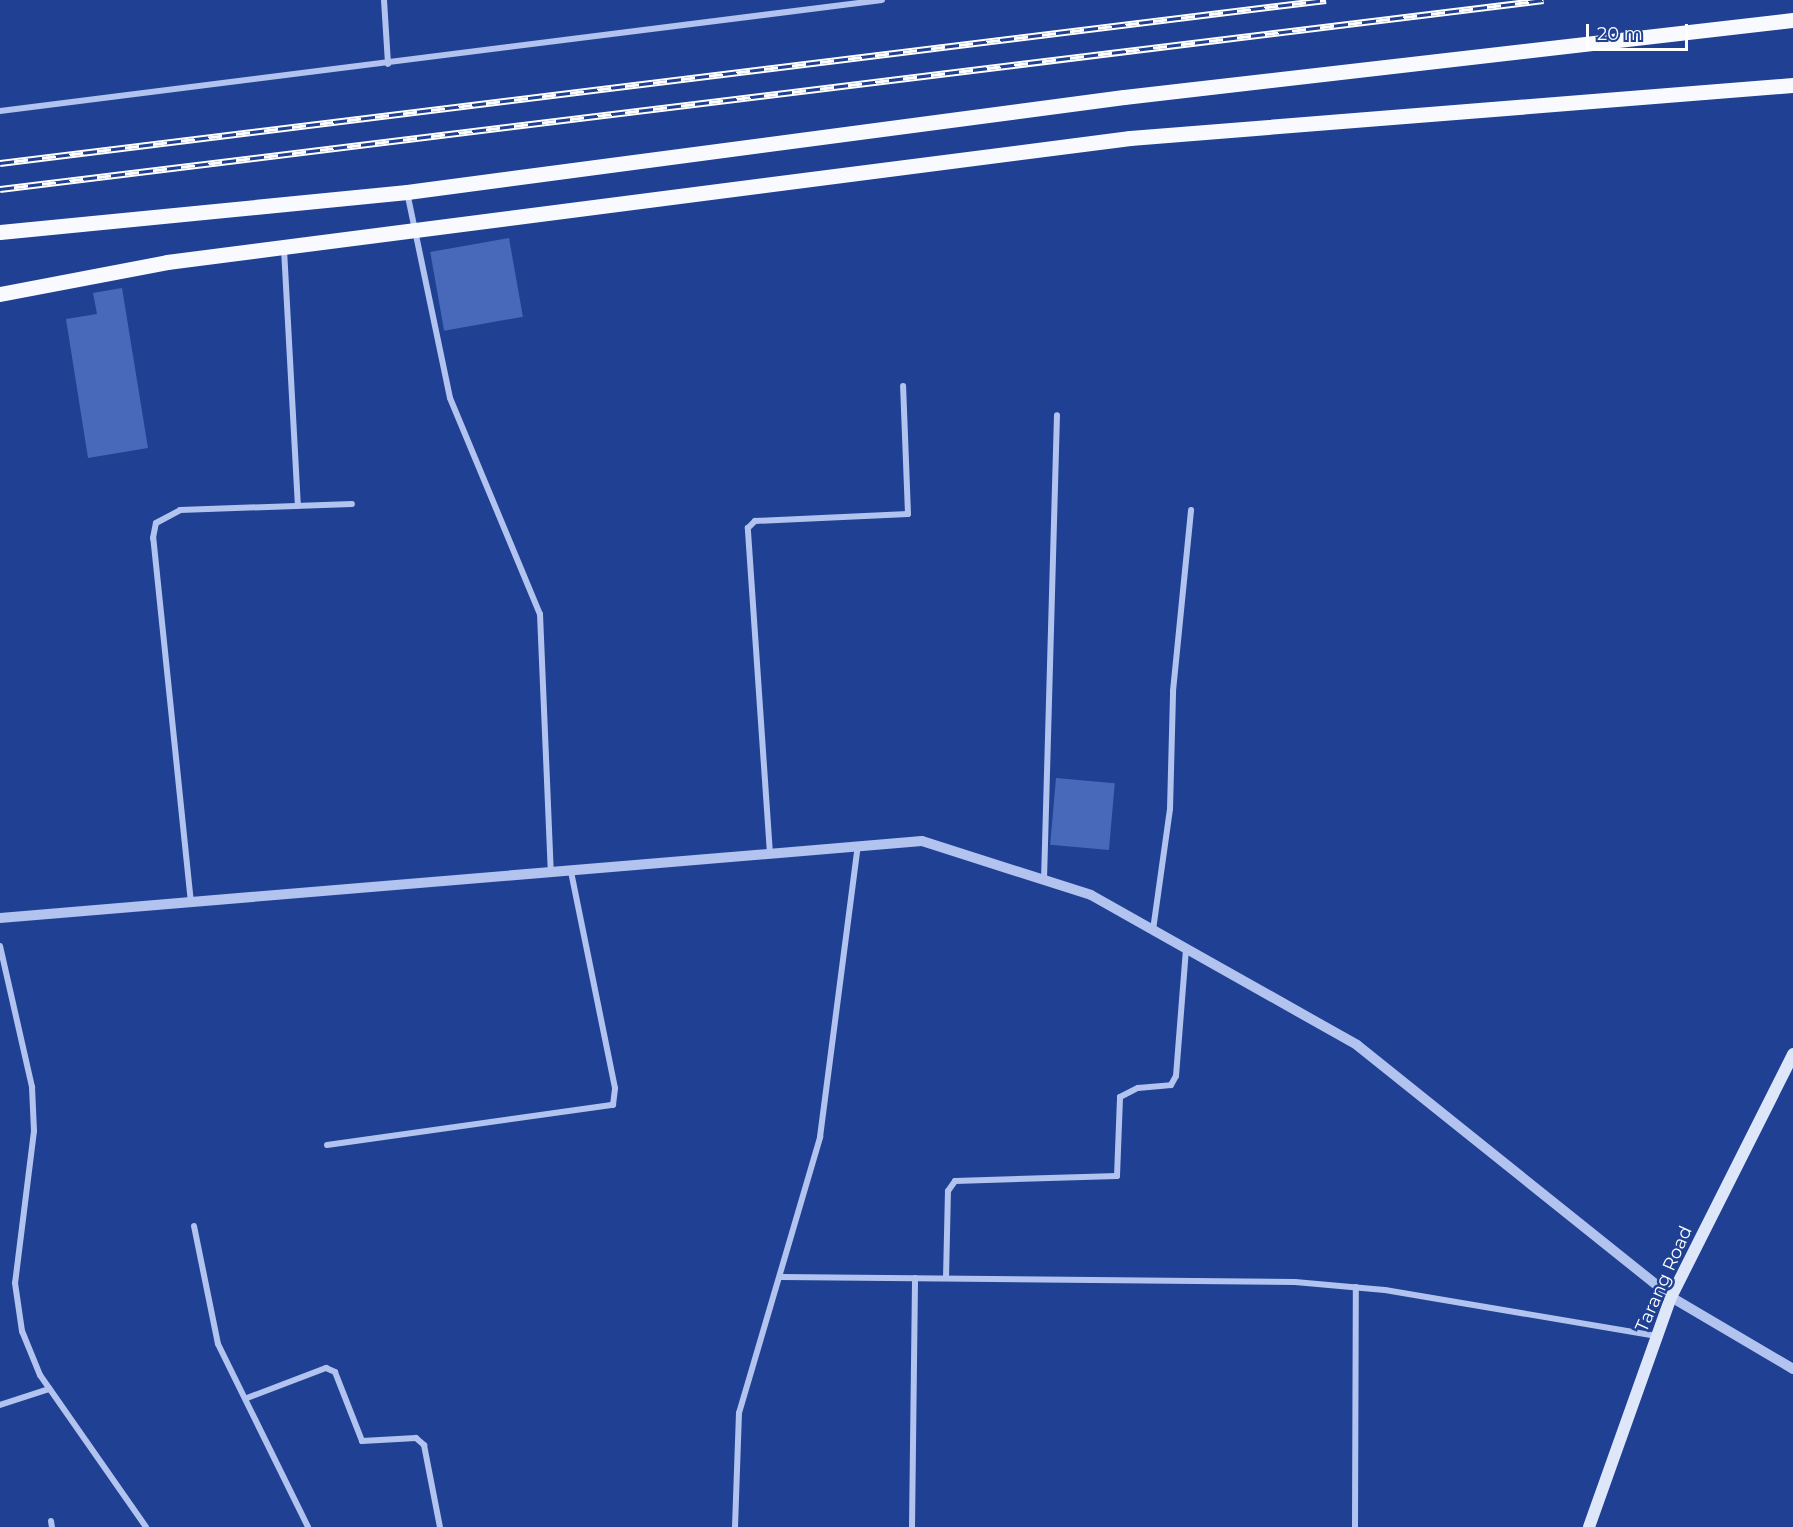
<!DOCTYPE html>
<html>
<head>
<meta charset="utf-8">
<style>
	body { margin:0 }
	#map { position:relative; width:1793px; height:1527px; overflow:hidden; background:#1f4093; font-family:Montserrat,sans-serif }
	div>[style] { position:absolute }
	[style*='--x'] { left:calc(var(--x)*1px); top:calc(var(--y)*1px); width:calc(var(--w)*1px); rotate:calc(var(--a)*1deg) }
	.building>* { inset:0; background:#4869ba; transform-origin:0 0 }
	.minor>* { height:6px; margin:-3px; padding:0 3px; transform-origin:3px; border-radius:3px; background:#b1c3ee }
	.tertiary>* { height:10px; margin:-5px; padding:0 5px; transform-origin:5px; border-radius:5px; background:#b1c3ee }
	.secondary>* { height:12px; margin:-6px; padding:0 6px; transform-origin:6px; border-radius:6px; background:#dee6fa }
	.primary>* { height:15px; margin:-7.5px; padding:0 7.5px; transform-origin:7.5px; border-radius:7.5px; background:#f9faff }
	.rail>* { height:7px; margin-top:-3.5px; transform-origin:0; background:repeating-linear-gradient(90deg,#1f4093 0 14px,#fff 0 28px); box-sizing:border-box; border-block:2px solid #fff }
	span { translate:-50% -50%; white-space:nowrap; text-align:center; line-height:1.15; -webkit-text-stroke:5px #1f4093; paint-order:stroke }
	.street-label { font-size:18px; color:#fff }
	.scale { position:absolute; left:1586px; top:24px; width:102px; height:27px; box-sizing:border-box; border:3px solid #fff; border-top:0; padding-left:8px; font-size:18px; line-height:21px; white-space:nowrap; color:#fff; -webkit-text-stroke:4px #1f4093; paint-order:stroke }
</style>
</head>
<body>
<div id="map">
	<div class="building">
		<div style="left:509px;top:238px;width:80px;height:80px;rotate:80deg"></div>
		<div style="clip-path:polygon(122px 288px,148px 448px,88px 458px,66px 319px,97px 314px,93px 293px)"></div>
		<div style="left:1056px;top:778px;width:59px;height:67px;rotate:5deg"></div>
	</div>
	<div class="minor">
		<div style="--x:384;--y:0;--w:64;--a:86.4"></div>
		<div style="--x:0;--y:111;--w:889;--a:-7.17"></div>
		<div style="--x:407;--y:192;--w:210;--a:78.2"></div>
		<div style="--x:450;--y:398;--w:234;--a:67.4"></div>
		<div style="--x:540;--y:614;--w:259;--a:87.6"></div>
		<div style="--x:284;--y:249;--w:257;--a:86.9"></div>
		<div style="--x:770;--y:854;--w:327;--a:-93.9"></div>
		<div style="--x:748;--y:528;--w:10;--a:-45"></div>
		<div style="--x:755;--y:521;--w:153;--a:-2.6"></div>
		<div style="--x:908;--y:514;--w:128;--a:-92.2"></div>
		<div style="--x:1044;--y:880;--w:465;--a:-88.4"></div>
		<div style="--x:191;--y:903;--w:367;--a:-95.9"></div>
		<div style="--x:153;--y:538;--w:15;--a:-79"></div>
		<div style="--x:156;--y:523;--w:27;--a:-28"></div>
		<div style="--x:180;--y:510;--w:172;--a:-2"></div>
		<div style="--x:1153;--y:930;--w:122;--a:-82"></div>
		<div style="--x:1170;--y:809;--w:118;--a:-88.5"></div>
		<div style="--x:1173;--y:691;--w:182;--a:-84.3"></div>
		<div style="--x:0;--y:946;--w:145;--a:77.2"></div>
		<div style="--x:32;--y:1087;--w:44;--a:87.4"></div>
		<div style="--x:34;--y:1131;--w:153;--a:97.1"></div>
		<div style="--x:15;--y:1283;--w:49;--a:81.7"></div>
		<div style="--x:22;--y:1331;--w:48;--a:67.8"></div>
		<div style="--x:40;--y:1375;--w:185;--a:55.1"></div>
		<div style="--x:327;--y:1145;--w:289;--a:-8"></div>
		<div style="--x:613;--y:1105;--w:17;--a:-83"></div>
		<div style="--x:615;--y:1088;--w:221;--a:-101.5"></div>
		<div style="--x:194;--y:1226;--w:120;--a:78.5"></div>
		<div style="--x:218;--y:1344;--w:204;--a:63.8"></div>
		<div style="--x:781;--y:1277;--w:514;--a:0.56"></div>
		<div style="--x:1295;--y:1282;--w:90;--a:5.1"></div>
		<div style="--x:1385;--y:1290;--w:277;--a:9.6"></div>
		<div style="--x:946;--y:1278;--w:87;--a:-88.7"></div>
		<div style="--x:948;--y:1191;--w:12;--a:-55"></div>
		<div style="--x:955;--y:1181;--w:162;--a:-1.8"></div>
		<div style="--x:1117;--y:1176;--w:79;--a:-87.8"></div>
		<div style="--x:1120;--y:1097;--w:20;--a:-27"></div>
		<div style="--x:1138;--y:1088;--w:33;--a:-5"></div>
		<div style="--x:1171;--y:1085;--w:10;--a:-61"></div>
		<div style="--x:1176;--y:1076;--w:127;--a:-85.5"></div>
		<div style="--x:247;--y:1398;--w:85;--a:-20.8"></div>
		<div style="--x:326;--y:1368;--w:10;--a:24"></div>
		<div style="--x:335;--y:1372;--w:74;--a:68.6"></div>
		<div style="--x:362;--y:1441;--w:54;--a:-3.2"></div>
		<div style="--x:416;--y:1438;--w:11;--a:41"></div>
		<div style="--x:424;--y:1445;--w:84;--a:79"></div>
		<div style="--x:0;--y:1405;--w:52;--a:-18.1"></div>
		<div style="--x:51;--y:1521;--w:6;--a:81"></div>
		<div style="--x:735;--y:1527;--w:114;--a:-88"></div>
		<div style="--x:739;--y:1413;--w:288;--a:-73.6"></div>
		<div style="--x:820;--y:1137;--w:293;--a:-82.6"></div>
		<div style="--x:912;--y:1527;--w:249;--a:-89.3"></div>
		<div style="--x:1355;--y:1527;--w:240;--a:-89.8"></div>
	</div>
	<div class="tertiary">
		<div style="--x:0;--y:918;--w:925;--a:-4.77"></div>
		<div style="--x:922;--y:841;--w:177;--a:17.7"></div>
		<div style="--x:1091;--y:895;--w:305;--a:29.4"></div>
		<div style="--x:1357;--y:1045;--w:403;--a:38.7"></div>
		<div style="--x:1671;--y:1297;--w:142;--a:30.5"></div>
	</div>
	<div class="secondary">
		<div style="--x:1589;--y:1527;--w:244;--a:-70.4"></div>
		<div style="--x:1671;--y:1297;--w:272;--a:-63.3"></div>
	</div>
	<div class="primary">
		<div style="--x:0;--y:232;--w:409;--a:-5.6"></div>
		<div style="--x:407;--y:192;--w:723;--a:-7.55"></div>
		<div style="--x:1124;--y:97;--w:673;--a:-6.57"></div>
		<div style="--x:0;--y:294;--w:170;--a:-10.8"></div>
		<div style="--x:167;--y:262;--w:971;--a:-7.34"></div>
		<div style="--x:1130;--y:138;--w:665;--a:-4.57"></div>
	</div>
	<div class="rail">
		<div style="--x:0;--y:163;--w:1336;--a:-7.01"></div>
		<div style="--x:0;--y:189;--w:1555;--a:-6.98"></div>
	</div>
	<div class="street-label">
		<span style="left:1664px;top:1279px;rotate:-66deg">Tarang Road</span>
	</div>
	<div class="scale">20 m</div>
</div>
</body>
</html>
